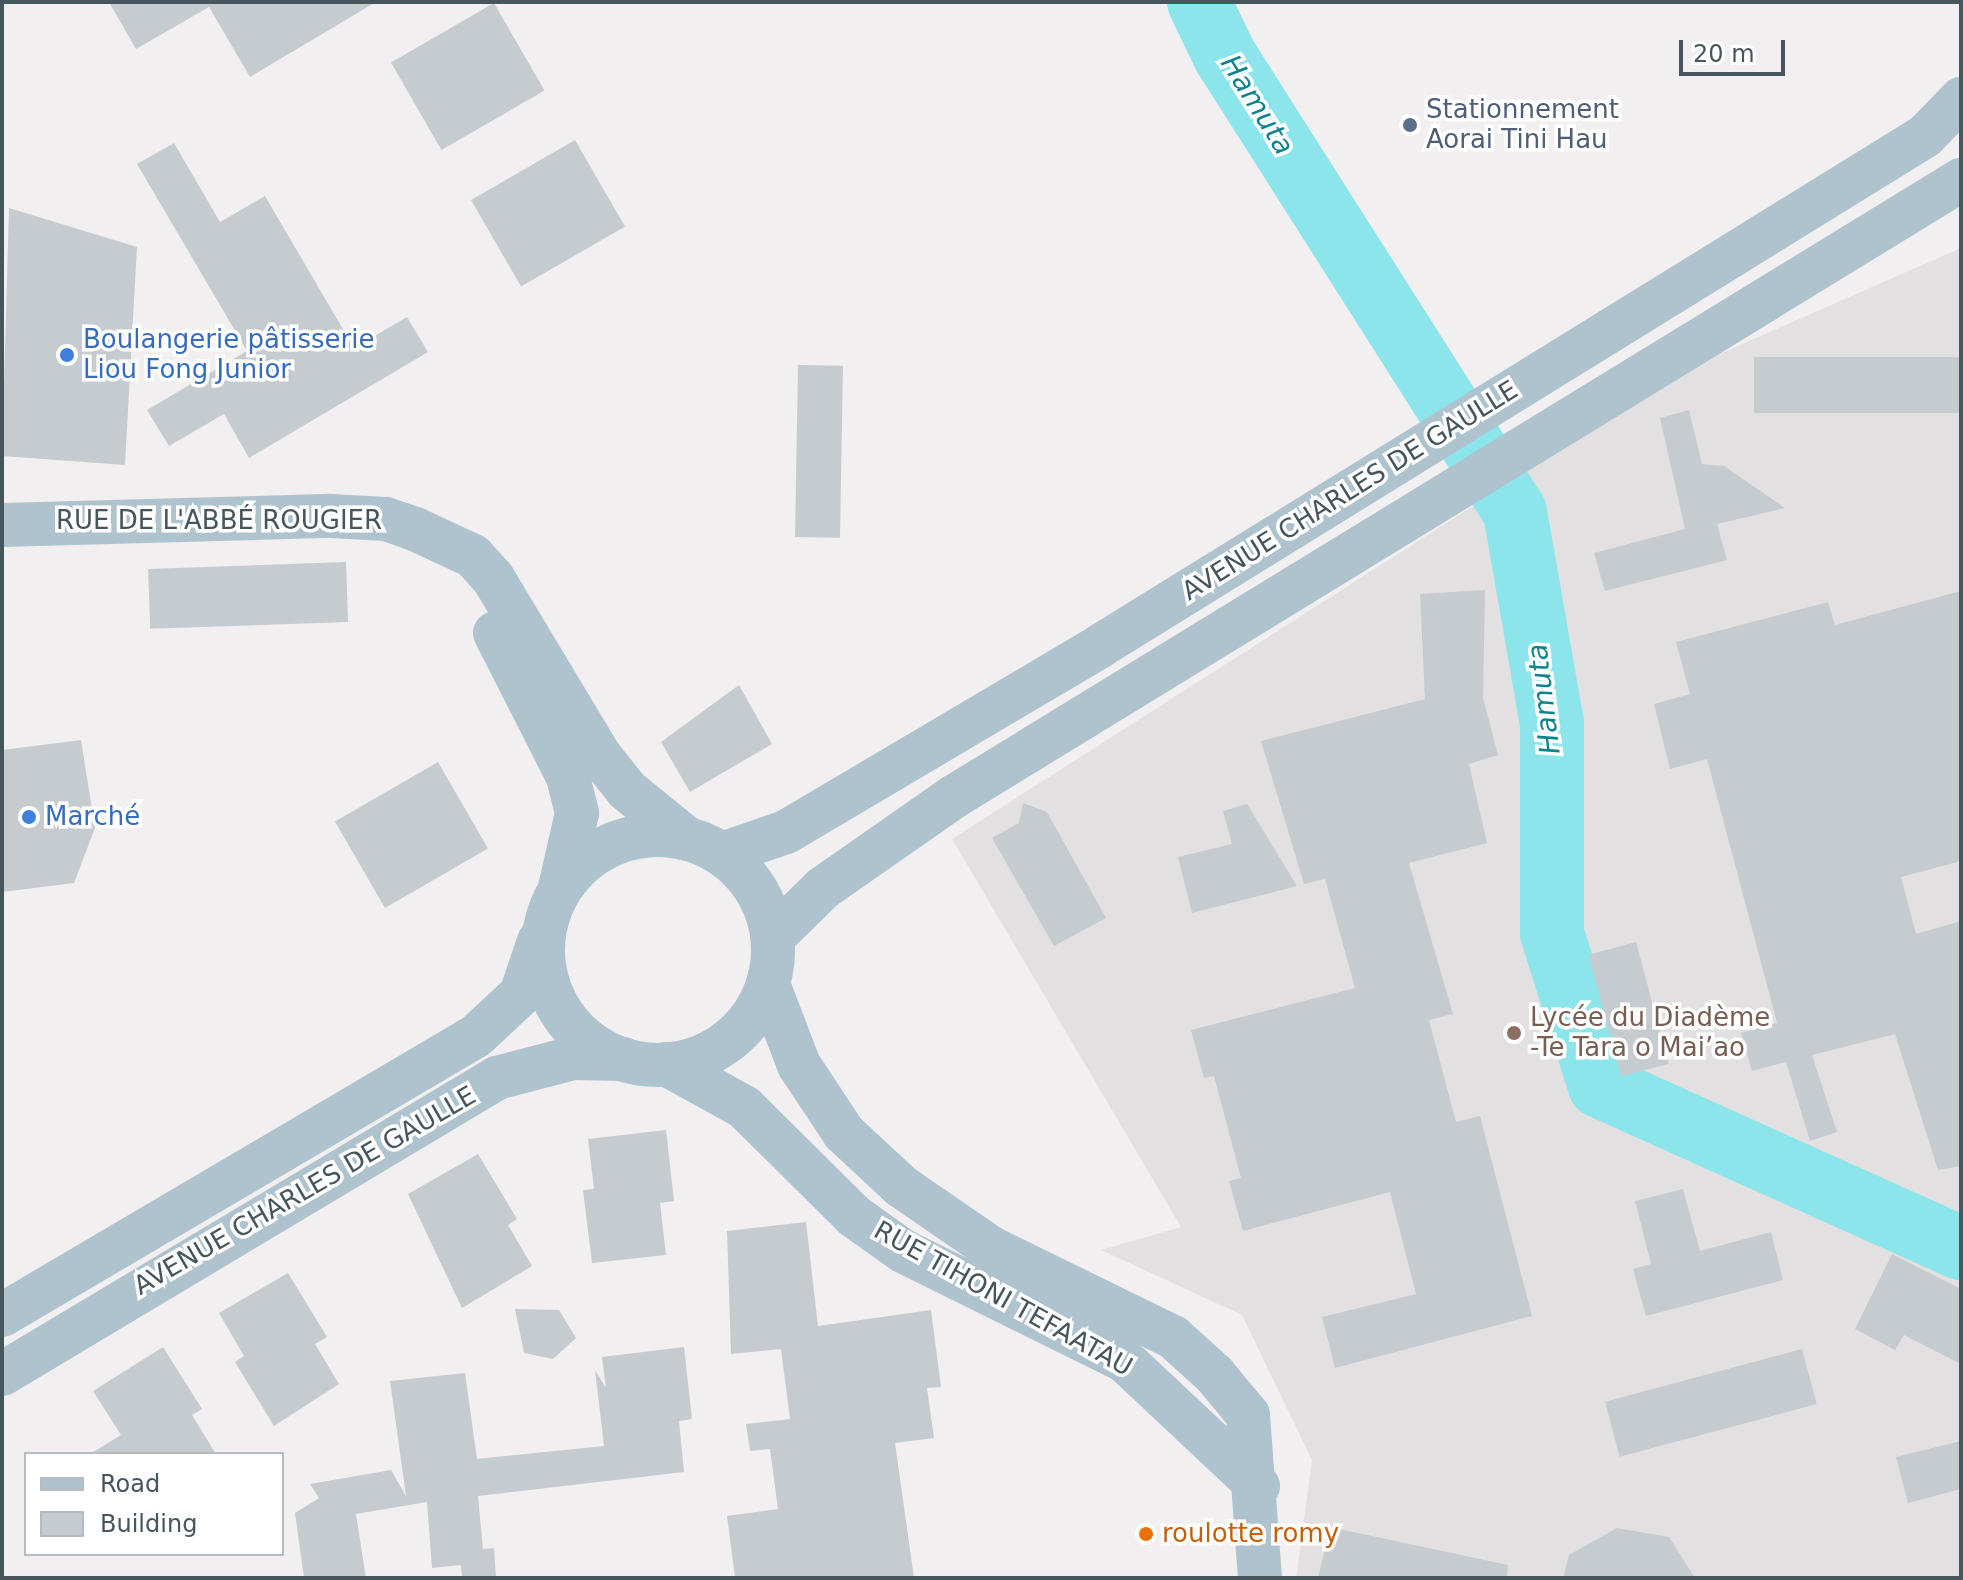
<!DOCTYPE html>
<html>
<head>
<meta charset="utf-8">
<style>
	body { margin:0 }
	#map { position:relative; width:1963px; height:1580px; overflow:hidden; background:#f2eff0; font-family:"DejaVu Sans",sans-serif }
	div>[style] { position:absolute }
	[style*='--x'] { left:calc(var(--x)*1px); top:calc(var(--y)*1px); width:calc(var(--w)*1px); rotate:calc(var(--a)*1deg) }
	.education>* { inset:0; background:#e3e0e1 }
	.river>* { height:64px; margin:-32px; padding:0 32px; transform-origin:32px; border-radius:32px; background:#8ce5eb }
	.building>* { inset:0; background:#c6cbcf; transform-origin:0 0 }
	.major>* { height:44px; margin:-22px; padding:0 22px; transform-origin:22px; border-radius:22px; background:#afc3ce }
	.major>.ring { margin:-22px; padding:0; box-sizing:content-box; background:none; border:44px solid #afc3ce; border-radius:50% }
	.dots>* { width:22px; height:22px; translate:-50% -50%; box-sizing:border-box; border:4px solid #fff; border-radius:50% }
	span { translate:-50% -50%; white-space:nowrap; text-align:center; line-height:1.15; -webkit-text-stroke:7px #fff; paint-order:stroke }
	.service-label { font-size:26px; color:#4e5e75 }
	.left { translate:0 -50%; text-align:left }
	.shop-label { font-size:26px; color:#366cbe }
	.street-label { font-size:26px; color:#47565c }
	.education-label { font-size:26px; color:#785e54 }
	.food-label { font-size:26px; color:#c56008 }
	.water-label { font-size:28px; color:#0f838b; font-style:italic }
	.frame { position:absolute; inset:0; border:4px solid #47565c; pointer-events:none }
	.legend { position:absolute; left:24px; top:1452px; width:260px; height:104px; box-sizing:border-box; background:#fff; border:2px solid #b5bbbe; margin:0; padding:10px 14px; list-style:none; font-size:24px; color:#47565c }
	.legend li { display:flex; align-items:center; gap:16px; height:40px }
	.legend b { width:40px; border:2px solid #b5bbbe }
	.scale { position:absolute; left:1679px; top:40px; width:106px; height:36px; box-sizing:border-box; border:4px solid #47565c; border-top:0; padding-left:10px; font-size:24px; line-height:28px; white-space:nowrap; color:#47565c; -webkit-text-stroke:6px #fff; paint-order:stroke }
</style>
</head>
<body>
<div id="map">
	<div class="education">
		<div style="clip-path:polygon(1961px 248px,1961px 1578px,1296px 1578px,1312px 1460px,1242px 1315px,1101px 1250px,1181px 1227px,952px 839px,1692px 366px)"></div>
	</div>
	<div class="river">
		<div style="--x:1199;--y:2;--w:60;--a:64.3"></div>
		<div style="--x:1225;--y:56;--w:540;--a:57.55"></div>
		<div style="--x:1515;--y:512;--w:214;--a:80.1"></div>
		<div style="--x:1552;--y:723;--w:210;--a:90"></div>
		<div style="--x:1552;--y:933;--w:160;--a:72.6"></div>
		<div style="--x:1600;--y:1086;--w:396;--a:24.2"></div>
	</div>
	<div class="building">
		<div style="clip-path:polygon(109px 2px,376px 2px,250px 77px,209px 7px,136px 49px)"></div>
		<div style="left:494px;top:3px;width:101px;height:119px;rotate:60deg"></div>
		<div style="left:575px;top:140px;width:100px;height:120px;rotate:60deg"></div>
		<div style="clip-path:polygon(174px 143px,220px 222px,265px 196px,354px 348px,407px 317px,428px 352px,249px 458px,224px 414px,169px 446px,147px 410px,247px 351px,137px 164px)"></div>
		<div style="clip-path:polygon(9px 208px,137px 247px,125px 465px,2px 456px)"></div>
		<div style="left:1961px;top:357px;width:56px;height:207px;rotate:90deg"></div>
		<div style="left:798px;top:365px;width:45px;height:172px;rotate:1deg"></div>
		<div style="clip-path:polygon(1689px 410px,1702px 464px,1724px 466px,1785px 508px,1717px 524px,1727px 560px,1605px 591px,1594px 553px,1685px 529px,1660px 418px)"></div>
		<div style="left:346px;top:562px;width:60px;height:198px;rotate:88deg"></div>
		<div style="clip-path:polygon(1485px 590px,1483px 698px,1498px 755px,1469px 764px,1487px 843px,1409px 863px,1453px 1014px,1429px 1020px,1456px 1122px,1480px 1116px,1532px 1316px,1335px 1368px,1322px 1317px,1416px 1294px,1390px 1192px,1243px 1231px,1229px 1181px,1241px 1178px,1214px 1076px,1204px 1078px,1191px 1030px,1355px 988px,1325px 879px,1304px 884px,1261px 741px,1425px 699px,1420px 594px)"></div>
		<div style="clip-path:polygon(1961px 591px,1961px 861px,1901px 877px,1916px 934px,1961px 921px,1961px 1166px,1938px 1170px,1895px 1034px,1812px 1055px,1837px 1132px,1810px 1141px,1786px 1062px,1752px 1071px,1741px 1033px,1777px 1023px,1707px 759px,1670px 769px,1654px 704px,1690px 694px,1676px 642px,1828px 602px,1835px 625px)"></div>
		<div style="clip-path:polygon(739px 685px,772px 744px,690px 792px,661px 742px)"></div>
		<div style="clip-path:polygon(81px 740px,95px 828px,74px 883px,2px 892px,2px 750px)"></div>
		<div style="left:438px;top:762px;width:100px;height:119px;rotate:60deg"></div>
		<div style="clip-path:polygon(1023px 803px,1047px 812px,1106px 918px,1054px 946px,992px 838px,1019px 823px)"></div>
		<div style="clip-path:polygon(1247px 804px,1297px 886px,1192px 913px,1178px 857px,1232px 844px,1223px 811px)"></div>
		<div style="left:1636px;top:942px;width:126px;height:49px;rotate:75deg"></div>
		<div style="clip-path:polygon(666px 1130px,674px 1201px,660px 1203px,666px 1255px,592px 1263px,583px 1190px,594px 1189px,588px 1139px)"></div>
		<div style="clip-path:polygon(478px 1154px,517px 1219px,508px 1225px,532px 1266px,462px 1308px,408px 1194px)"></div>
		<div style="clip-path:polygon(1683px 1189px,1700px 1251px,1771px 1232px,1783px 1280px,1646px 1316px,1633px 1269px,1651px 1264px,1635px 1201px)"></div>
		<div style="clip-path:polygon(806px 1222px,818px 1326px,931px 1310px,941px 1387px,927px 1388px,934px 1438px,895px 1443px,914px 1578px,735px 1578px,727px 1516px,778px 1509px,770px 1449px,750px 1451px,746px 1424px,790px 1419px,781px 1349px,731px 1354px,727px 1231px)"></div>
		<div style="clip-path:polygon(1892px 1254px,1961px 1289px,1961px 1364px,1904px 1335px,1895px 1350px,1855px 1329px)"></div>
		<div style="clip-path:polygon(288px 1273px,327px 1337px,315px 1344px,339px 1384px,274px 1426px,235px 1362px,244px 1356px,219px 1313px)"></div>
		<div style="clip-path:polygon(515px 1309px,559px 1310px,576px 1338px,553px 1359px,524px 1353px)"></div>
		<div style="clip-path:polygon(163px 1347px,202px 1409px,192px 1415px,216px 1454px,90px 1454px,121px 1435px,93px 1391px)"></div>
		<div style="clip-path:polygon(684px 1347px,692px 1419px,679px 1421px,684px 1472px,478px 1496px,483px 1549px,494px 1548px,496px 1578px,462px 1578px,461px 1565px,432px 1568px,427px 1502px,356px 1514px,366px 1578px,304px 1578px,295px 1513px,319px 1498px,310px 1484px,391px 1470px,406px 1496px,390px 1381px,465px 1373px,477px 1459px,604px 1446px,595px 1370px,606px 1388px,602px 1357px)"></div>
		<div style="left:1802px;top:1349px;width:57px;height:204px;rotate:75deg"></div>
		<div style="clip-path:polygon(1961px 1441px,1961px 1489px,1908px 1503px,1896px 1457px)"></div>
		<div style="clip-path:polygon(1330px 1527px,1508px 1565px,1507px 1578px,1318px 1578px)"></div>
		<div style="clip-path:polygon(1617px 1528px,1669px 1537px,1695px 1578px,1563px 1578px,1569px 1555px)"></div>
	</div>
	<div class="major">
		<div style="--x:2;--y:525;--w:329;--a:-1.6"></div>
		<div style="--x:331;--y:516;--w:55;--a:3.1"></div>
		<div style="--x:386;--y:519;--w:31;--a:19"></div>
		<div style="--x:415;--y:529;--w:64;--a:25"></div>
		<div style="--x:473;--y:556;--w:30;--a:48"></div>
		<div style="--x:493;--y:578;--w:208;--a:59"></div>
		<div style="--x:600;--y:756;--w:43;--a:51.5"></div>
		<div style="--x:627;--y:790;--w:77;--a:39.2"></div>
		<div style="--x:495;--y:633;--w:161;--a:63.1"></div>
		<div style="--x:568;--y:777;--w:37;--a:76"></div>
		<div style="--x:577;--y:813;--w:77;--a:102.8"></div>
		<div class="ring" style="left:543px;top:835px;width:186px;height:186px"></div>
		<div style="--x:722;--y:854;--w:68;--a:-19"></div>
		<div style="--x:786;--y:832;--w:365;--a:-30.6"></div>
		<div style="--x:1100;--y:646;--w:970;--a:-31.72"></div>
		<div style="--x:1925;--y:136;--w:52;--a:-45.8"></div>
		<div style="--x:773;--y:937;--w:70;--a:-44.4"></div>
		<div style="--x:823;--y:888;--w:161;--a:-34.9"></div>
		<div style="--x:955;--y:796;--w:1180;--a:-31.48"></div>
		<div style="--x:768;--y:984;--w:87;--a:69.1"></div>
		<div style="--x:799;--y:1065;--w:82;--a:56.5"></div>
		<div style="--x:844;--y:1133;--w:78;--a:42.9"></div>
		<div style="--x:901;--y:1186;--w:109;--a:34.6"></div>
		<div style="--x:991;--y:1248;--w:203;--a:26.1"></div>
		<div style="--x:1173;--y:1337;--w:55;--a:42.1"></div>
		<div style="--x:1214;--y:1374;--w:53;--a:50.3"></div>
		<div style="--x:1248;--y:1415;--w:163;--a:85.8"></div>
		<div style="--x:666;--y:1064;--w:89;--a:28.9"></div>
		<div style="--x:744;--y:1107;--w:155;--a:44.7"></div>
		<div style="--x:854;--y:1216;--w:60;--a:35.5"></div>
		<div style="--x:903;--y:1251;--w:246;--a:26.3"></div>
		<div style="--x:1124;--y:1360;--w:184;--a:43.2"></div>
		<div style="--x:2;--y:1315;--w:550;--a:-30.48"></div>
		<div style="--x:476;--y:1036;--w:62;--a:-43"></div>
		<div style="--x:521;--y:994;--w:56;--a:-71.2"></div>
		<div style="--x:2;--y:1374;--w:577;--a:-30.88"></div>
		<div style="--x:497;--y:1078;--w:79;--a:-14.7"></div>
		<div style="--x:573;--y:1058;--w:50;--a:1.1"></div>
	</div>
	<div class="dots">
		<div style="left:1410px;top:125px;background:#5c6f8a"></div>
		<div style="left:67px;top:355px;background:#3f7fe0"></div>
		<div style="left:29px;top:817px;background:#3f7fe0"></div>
		<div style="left:1514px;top:1033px;background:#8d6e63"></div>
		<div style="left:1146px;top:1534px;background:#e8710a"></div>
	</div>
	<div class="service-label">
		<span class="left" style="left:1426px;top:125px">Stationnement<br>Aorai Tini Hau</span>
	</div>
	<div class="shop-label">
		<span class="left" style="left:83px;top:355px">Boulangerie pâtisserie<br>Liou Fong Junior</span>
		<span class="left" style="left:45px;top:817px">Marché</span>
	</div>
	<div class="street-label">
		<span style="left:1350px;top:491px;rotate:-32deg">AVENUE CHARLES DE GAULLE</span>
		<span style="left:219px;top:521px">RUE DE L'ABBÉ ROUGIER</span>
		<span style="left:305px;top:1191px;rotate:-30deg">AVENUE CHARLES DE GAULLE</span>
		<span style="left:1003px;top:1299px;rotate:29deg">RUE TIHONI TEFAATAU</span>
	</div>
	<div class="education-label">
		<span class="left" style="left:1530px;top:1033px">Lycée du Diadème<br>-Te Tara o Mai’ao</span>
	</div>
	<div class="food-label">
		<span class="left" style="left:1162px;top:1534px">roulotte romy</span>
	</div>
	<div class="water-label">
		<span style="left:1257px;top:105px;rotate:58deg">Hamuta</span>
		<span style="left:1544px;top:699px;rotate:-97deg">Hamuta</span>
	</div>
	<div class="frame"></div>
	<ul class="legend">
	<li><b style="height:10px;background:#afc3ce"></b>Road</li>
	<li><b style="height:22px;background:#c6cbcf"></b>Building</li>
	</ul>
	<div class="scale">20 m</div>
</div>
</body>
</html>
